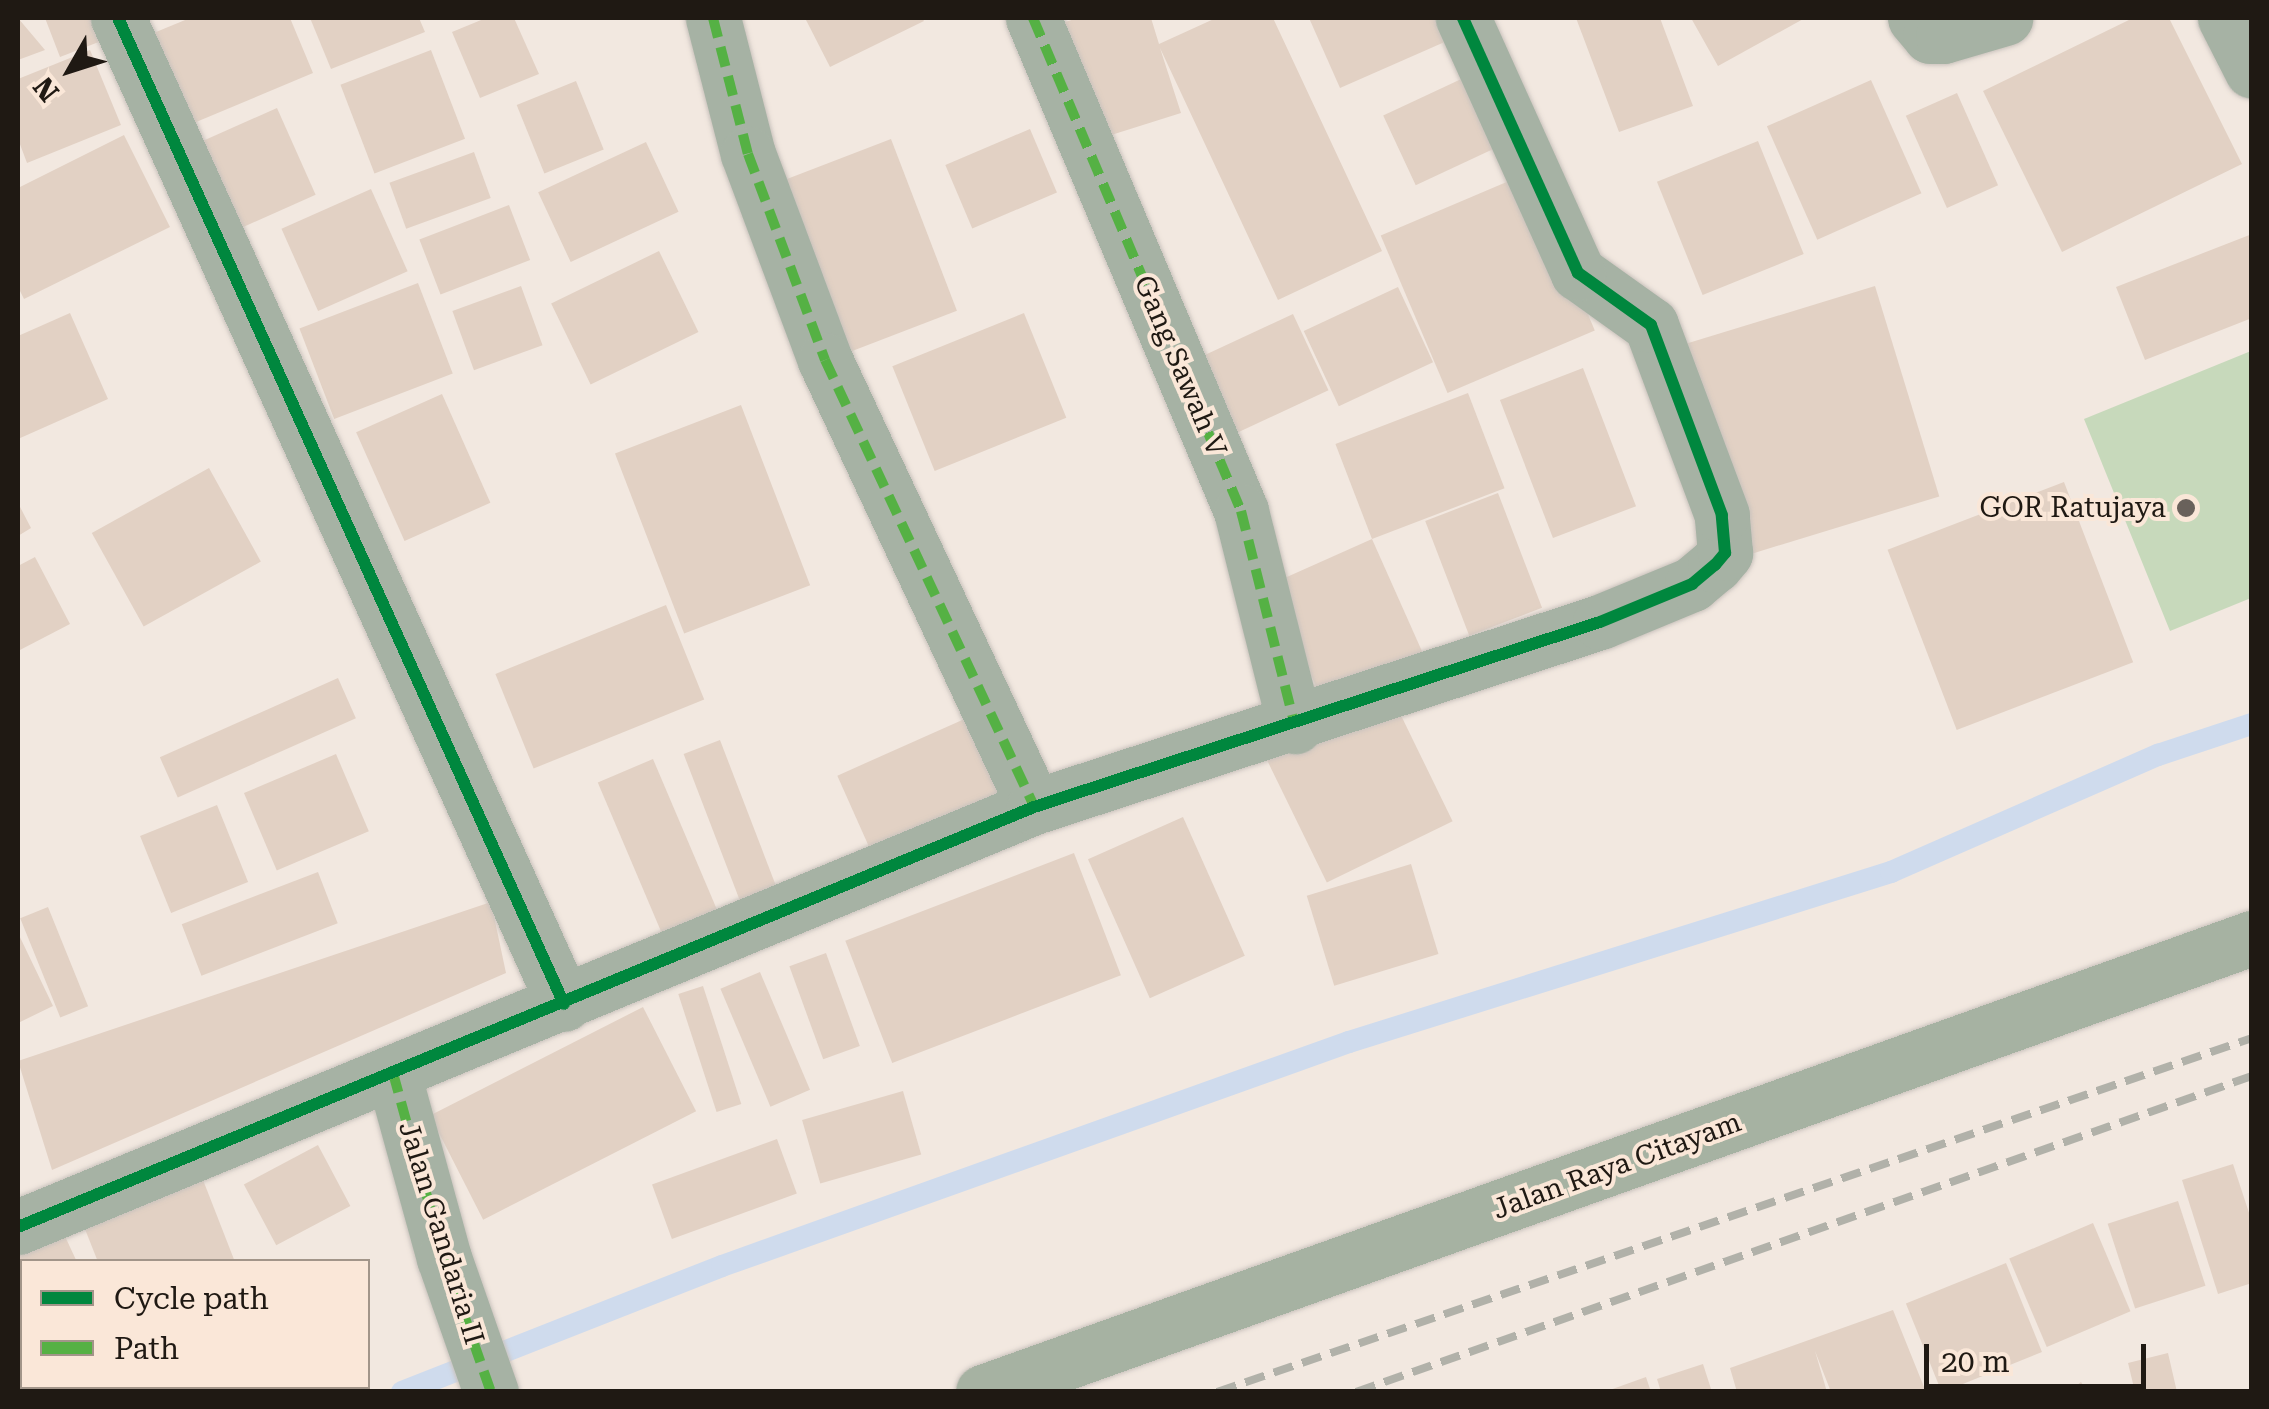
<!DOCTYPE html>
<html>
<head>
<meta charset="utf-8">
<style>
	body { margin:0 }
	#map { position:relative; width:2269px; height:1409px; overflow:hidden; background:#f2e8e0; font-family:"Roboto Serif",serif }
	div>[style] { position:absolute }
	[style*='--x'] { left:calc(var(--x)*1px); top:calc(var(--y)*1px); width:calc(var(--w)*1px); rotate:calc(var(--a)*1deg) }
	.green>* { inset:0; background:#c7d9bb }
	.stream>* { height:22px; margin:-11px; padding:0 11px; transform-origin:11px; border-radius:11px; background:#cfdbed }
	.building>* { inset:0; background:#e2d1c4; transform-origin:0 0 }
	.roads { filter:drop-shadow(0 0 2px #cac3bd) drop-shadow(0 0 2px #cac3bd) }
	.minor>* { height:55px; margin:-27.5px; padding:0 27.5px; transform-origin:27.5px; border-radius:27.5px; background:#a6b2a4 }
	.primary>* { height:55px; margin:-27.5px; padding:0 27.5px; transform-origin:27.5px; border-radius:27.5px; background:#a6b2a2 }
	.rail>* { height:8px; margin-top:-4px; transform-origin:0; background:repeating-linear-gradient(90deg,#b1b1a9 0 20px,transparent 0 30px) }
	.quiet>* { height:10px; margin-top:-5px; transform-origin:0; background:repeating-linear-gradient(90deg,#55b144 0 20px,transparent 0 30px) }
	.cycleway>* { height:12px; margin:-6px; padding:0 6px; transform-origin:6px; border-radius:6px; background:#00873e }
	.dots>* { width:28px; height:28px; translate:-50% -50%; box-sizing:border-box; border:5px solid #fae7d8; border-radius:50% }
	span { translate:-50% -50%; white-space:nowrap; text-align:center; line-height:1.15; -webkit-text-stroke:8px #fae7d8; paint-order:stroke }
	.street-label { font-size:28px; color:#1f1913 }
	.poi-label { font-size:28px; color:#1f1913 }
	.right { translate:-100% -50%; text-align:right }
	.frame { position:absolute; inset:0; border:20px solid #1f1913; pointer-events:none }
	.legend { position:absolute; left:20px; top:1259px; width:350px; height:130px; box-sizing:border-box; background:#fae7d8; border:2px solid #a29589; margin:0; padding:12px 18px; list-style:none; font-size:30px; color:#1f1913 }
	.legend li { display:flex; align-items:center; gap:20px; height:50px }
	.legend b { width:50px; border:2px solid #a29589 }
	.north { position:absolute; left:20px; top:20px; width:100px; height:100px; -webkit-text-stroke:8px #fae7d8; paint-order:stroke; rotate:231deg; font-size:28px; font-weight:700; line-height:40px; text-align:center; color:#1f1913 }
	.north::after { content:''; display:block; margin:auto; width:35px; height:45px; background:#1f1913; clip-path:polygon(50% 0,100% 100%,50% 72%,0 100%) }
	.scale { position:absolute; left:1924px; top:1344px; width:222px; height:45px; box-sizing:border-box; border:5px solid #1f1913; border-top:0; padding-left:12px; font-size:30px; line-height:35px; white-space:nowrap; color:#1f1913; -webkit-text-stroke:8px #fae7d8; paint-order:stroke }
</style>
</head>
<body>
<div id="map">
	<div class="green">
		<div style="clip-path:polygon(2251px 351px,2251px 598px,2170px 631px,2084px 419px)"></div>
	</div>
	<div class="stream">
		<div style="--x:402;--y:1392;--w:344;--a:-21.5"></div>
		<div style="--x:722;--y:1266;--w:666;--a:-19.66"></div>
		<div style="--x:1349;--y:1042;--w:568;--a:-17.41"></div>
		<div style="--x:1891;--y:872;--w:292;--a:-23.7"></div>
		<div style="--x:2158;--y:755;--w:99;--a:-18.3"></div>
	</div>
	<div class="building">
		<div style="clip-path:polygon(18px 18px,45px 50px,18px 60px)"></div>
		<div style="clip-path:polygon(45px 18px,101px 18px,109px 38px,60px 57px)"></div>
		<div style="clip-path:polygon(190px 18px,290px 18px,313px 73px,177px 130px,139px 39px)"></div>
		<div style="clip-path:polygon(310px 18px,419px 18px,425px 32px,331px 69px)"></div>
		<div style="clip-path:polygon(486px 18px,514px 18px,539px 74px,480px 98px,452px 32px)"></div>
		<div style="clip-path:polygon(805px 18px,922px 18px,924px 21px,830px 67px)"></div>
		<div style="clip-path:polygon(1078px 18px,1151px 18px,1159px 44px,1216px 18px,1273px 18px,1382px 251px,1278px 300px,1160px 48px,1181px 113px,1089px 142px,1052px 26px)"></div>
		<div style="clip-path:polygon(1309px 18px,1447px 18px,1456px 37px,1340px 88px)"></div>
		<div style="clip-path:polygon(1576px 18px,1660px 18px,1693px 106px,1619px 132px)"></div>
		<div style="clip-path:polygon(1691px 18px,1805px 18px,1718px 66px)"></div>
		<div style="clip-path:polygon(2133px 18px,2169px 18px,2242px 164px,2062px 252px,1983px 91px)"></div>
		<div style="clip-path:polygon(90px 50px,121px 125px,27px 163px,18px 139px,18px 79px)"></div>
		<div style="left:431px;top:50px;width:95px;height:97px;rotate:69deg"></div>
		<div style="left:1472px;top:74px;width:77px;height:98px;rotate:65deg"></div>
		<div style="left:1871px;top:80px;width:124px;height:114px;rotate:66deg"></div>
		<div style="left:576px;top:81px;width:74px;height:64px;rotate:68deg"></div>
		<div style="left:1957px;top:93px;width:101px;height:56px;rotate:66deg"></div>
		<div style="left:277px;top:108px;width:95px;height:98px;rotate:66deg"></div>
		<div style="left:1030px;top:129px;width:69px;height:92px;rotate:67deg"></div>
		<div style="clip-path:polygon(124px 135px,170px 227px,24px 299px,18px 287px,18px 188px)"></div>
		<div style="left:891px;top:139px;width:184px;height:117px;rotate:69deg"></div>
		<div style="left:1758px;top:141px;width:122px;height:109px;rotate:68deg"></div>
		<div style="left:646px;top:142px;width:77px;height:119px;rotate:65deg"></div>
		<div style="left:474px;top:152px;width:49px;height:90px;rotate:70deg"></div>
		<div style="left:1528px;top:173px;width:171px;height:160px;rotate:67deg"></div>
		<div style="left:371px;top:189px;width:90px;height:98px;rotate:66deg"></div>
		<div style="left:509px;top:205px;width:59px;height:96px;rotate:69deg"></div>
		<div style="clip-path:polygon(2252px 234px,2252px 318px,2145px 360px,2116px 287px)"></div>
		<div style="left:659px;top:251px;width:90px;height:120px;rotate:64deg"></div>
		<div style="left:418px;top:283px;width:97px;height:127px;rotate:69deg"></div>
		<div style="left:521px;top:286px;width:63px;height:73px;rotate:70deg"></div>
		<div style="left:1875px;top:286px;width:220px;height:196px;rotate:73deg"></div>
		<div style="left:1398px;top:287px;width:83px;height:104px;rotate:65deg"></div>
		<div style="clip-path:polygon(70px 313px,108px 399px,18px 439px,18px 336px)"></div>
		<div style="left:1024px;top:313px;width:113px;height:142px;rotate:68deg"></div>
		<div style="left:1293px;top:314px;width:84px;height:118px;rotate:65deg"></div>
		<div style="left:1583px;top:368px;width:148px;height:89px;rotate:69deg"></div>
		<div style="left:1468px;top:393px;width:102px;height:142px;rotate:69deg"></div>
		<div style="left:442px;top:394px;width:119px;height:94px;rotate:66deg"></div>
		<div style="left:741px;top:405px;width:193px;height:135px;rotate:69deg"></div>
		<div style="left:209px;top:468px;width:107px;height:134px;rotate:61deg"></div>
		<div style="left:2064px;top:482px;width:193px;height:189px;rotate:69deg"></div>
		<div style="left:1498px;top:493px;width:123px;height:78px;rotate:69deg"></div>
		<div style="clip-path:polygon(18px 503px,31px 528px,18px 536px)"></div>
		<div style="left:1372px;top:539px;width:124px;height:111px;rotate:66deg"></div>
		<div style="clip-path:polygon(35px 557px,70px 624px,18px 651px,18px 566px)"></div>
		<div style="left:666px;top:605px;width:102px;height:184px;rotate:68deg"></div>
		<div style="left:338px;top:678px;width:44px;height:195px;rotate:66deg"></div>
		<div style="left:1393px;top:699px;width:136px;height:140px;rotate:64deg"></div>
		<div style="left:978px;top:713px;width:93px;height:154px;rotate:66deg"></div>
		<div style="left:720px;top:740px;width:161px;height:39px;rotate:69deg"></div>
		<div style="left:336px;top:754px;width:84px;height:100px;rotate:67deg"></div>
		<div style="left:653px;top:759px;width:178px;height:60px;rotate:67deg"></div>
		<div style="left:217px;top:805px;width:83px;height:83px;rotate:68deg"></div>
		<div style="left:1183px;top:817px;width:152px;height:104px;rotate:66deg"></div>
		<div style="left:1074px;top:853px;width:131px;height:245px;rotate:69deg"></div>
		<div style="left:1411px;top:864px;width:94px;height:109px;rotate:73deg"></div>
		<div style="left:318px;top:872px;width:55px;height:146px;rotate:69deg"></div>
		<div style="clip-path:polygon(491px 902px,506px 973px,52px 1170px,18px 1061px)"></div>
		<div style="left:48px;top:907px;width:107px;height:30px;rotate:68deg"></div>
		<div style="clip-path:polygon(18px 933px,53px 1006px,18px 1023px)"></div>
		<div style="left:826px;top:953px;width:99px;height:39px;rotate:70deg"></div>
		<div style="left:760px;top:972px;width:128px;height:43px;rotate:67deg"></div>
		<div style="left:703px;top:986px;width:124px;height:26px;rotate:72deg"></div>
		<div style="left:643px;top:1007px;width:117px;height:239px;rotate:63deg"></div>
		<div style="left:903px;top:1091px;width:66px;height:105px;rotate:74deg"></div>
		<div style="left:777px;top:1139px;width:58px;height:133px;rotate:70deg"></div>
		<div style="left:318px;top:1145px;width:69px;height:84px;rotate:62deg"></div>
		<div style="clip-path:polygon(2233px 1164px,2252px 1222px,2252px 1283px,2218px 1294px,2182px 1180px)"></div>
		<div style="clip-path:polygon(198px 1167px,235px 1262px,98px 1262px,79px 1214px)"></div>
		<div style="left:2178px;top:1201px;width:89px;height:74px;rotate:72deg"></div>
		<div style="left:2093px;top:1223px;width:96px;height:91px;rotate:67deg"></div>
		<div style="clip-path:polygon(63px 1232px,77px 1262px,22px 1262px,22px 1386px,137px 1392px,18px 1392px,18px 1253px)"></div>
		<div style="left:2006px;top:1263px;width:96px;height:108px;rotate:68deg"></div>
		<div style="clip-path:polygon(1893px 1310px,1926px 1392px,1831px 1392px,1815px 1351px,1827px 1392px,1737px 1392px,1730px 1368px)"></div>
		<div style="clip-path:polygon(2168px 1353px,2177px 1392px,2135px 1392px,2128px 1363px)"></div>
		<div style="clip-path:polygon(1703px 1364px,1712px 1392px,1661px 1392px,1657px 1379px)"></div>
		<div style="clip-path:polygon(1646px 1377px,1651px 1392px,1608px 1392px,1607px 1391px)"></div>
		<div style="clip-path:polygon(2081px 1382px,2088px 1392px,2068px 1392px)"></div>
		<div style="left:241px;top:1386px;width:57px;height:6px"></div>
	</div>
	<div class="roads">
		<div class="minor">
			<div style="--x:118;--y:18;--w:1082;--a:65.66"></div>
			<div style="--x:713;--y:18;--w:140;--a:75.6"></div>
			<div style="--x:748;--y:154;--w:220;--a:69.5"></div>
			<div style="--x:825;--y:360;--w:493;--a:64.9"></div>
			<div style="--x:1033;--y:18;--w:535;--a:67.12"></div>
			<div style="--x:1241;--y:511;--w:222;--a:75.9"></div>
			<div style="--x:1915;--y:18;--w:23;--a:50"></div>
			<div style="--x:1930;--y:36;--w:13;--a:0"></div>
			<div style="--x:1943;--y:36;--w:65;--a:-16.2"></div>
			<div style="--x:2225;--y:18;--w:59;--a:63"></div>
			<div style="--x:393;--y:1073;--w:192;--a:74.6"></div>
			<div style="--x:444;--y:1258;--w:142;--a:70.7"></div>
			<div style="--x:18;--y:1227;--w:1099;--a:-22.46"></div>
			<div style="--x:1034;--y:807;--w:595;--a:-18.1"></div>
			<div style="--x:1600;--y:622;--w:100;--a:-22.4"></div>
			<div style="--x:1692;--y:584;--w:30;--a:-40"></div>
			<div style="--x:1715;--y:565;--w:16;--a:-50"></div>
			<div style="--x:1725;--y:553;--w:38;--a:-95"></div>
			<div style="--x:1722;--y:515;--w:203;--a:-110.5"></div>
			<div style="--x:1651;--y:325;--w:90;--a:-144.5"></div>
			<div style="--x:1578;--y:273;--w:280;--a:-114.3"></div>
		</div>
		<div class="primary">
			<div style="--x:983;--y:1392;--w:1348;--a:-19.69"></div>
		</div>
	</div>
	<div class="rail">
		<div style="--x:1217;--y:1392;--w:1094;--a:-18.88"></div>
		<div style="--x:1356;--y:1392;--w:950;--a:-19.43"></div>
	</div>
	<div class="quiet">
		<div style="--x:713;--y:18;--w:140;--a:75.6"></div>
		<div style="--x:748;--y:154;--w:220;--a:69.5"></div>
		<div style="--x:825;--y:360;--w:493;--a:64.9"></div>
		<div style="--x:1033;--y:18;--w:535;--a:67.12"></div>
		<div style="--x:1241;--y:511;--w:222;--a:75.9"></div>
		<div style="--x:393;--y:1073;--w:192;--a:74.6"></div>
		<div style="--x:444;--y:1258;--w:142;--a:70.7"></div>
	</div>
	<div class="cycleway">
		<div style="--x:118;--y:18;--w:1082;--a:65.66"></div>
		<div style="--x:18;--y:1227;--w:1099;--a:-22.46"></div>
		<div style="--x:1034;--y:807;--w:595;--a:-18.1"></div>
		<div style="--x:1600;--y:622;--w:100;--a:-22.4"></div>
		<div style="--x:1692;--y:584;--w:30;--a:-40"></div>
		<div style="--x:1715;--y:565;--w:16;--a:-50"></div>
		<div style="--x:1725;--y:553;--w:38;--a:-95"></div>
		<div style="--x:1722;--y:515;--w:203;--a:-110.5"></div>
		<div style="--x:1651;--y:325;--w:90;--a:-144.5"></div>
		<div style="--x:1578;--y:273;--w:280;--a:-114.3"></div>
	</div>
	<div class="dots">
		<div style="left:2186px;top:508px;background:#69615b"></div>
	</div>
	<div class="street-label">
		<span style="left:1180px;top:366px;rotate:67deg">Gang Sawah V</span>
		<span style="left:1617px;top:1166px;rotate:-20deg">Jalan Raya Citayam</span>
		<span style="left:441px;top:1233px;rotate:73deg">Jalan Gandaria II</span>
	</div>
	<div class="poi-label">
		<span class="right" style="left:2166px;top:508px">GOR Ratujaya</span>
	</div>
	<div class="frame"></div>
	<ul class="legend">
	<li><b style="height:12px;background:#00873e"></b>Cycle path</li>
	<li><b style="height:12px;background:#55b144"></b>Path</li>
	</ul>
	<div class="north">N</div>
	<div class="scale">20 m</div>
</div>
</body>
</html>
